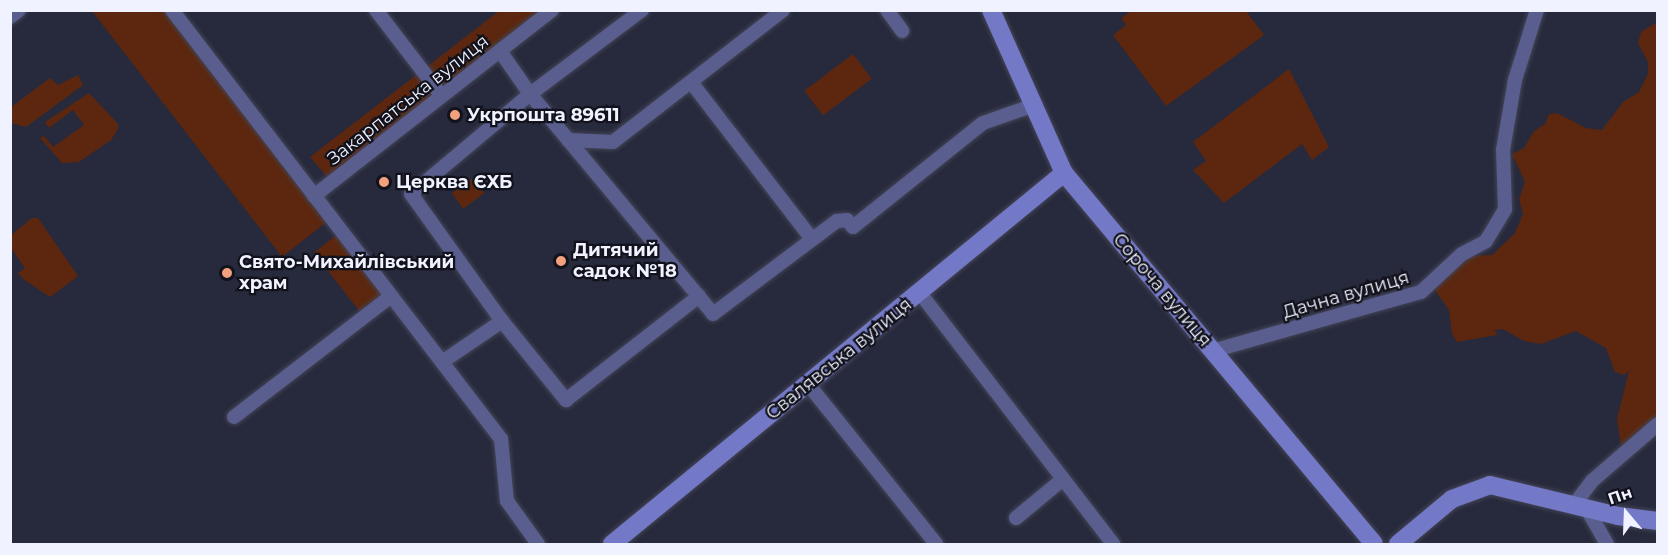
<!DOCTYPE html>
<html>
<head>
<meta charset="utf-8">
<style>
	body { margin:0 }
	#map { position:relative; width:1668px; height:555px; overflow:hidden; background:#27293c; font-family:Montserrat,sans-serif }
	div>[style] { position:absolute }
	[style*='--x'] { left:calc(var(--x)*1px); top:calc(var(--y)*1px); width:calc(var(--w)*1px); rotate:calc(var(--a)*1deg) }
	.green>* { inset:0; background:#5c270e; transform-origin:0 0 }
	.roads { filter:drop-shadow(0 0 2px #434557) drop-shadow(0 0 2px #434557) }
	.street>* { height:14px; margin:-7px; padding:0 7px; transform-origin:7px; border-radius:7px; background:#595e8e }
	.secondary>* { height:18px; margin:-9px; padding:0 9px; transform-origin:9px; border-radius:9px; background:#7479c7 }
	.dots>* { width:16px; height:16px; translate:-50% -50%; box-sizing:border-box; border:3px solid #11121b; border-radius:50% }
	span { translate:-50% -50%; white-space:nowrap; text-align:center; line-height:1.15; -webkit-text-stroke:4.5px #11121b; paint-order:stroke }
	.street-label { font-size:18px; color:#f0f2ff }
	.poi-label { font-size:18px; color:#f0f2ff; font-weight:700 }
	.left { translate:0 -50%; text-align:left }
	.frame { position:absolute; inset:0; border:12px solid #f0f2ff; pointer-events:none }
	.north { position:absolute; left:1596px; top:483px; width:60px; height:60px; -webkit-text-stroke:4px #11121b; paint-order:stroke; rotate:341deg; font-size:16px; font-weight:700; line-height:24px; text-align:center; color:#f0f2ff }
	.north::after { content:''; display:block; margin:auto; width:21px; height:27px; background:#f0f2ff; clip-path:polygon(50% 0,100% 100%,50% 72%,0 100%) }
</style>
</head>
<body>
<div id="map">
	<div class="green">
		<div style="clip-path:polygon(92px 11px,164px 11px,329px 220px,282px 257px)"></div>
		<div style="clip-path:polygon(499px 11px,547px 11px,330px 180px,310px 157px)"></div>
		<div style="clip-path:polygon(1246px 11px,1264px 35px,1166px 106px,1113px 35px,1126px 25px,1121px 18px,1131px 11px)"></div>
		<div style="clip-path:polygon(1657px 22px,1657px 419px,1621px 446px,1617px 419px,1629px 371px,1624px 375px,1615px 372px,1606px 348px,1576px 331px,1541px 344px,1524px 341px,1503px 329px,1495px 330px,1497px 335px,1457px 342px,1452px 334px,1449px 310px,1434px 289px,1460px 256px,1492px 255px,1515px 233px,1523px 214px,1519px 199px,1525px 182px,1512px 154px,1524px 148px,1534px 131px,1545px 124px,1549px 114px,1557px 113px,1586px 128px,1602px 130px,1623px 102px,1639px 92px,1648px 74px,1648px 62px,1638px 43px,1641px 32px)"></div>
		<div style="left:853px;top:54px;width:31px;height:61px;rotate:53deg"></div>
		<div style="clip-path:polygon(1289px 69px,1329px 147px,1312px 160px,1302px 144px,1224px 203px,1193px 170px,1206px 161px,1193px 142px)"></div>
		<div style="clip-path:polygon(78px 75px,83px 85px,26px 127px,11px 123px,11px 107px,50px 78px,58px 85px)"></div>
		<div style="clip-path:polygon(89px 93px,118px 124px,118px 129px,111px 140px,79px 162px,62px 163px,40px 138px,44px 136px,53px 147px,84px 125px,73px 110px,49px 128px,45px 122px)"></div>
		<div style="left:473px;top:178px;width:19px;height:26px;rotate:54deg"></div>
		<div style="clip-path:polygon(32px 218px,38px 218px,78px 276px,50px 297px,23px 279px,18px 273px,25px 268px,11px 248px,11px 235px)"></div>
		<div style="left:339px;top:233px;width:78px;height:32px;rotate:52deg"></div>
	</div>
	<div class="roads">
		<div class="street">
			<div style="--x:172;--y:10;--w:541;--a:52.52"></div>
			<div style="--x:501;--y:439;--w:62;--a:84.5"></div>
			<div style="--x:507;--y:501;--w:53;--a:54.2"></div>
			<div style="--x:376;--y:10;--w:108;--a:52.5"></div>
			<div style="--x:642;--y:10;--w:140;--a:143.1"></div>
			<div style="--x:530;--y:94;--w:286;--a:50.2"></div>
			<div style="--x:713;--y:314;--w:155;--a:-36.9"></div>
			<div style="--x:837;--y:221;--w:10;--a:-6"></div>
			<div style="--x:847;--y:220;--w:9;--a:49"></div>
			<div style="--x:853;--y:227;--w:166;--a:-38.7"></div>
			<div style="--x:983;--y:123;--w:54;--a:-19.4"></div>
			<div style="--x:887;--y:10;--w:26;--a:54"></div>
			<div style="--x:10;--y:17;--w:11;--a:-38"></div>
			<div style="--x:691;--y:82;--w:198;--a:52.4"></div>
			<div style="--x:568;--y:140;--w:45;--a:2.5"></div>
			<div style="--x:613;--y:142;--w:215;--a:-37.8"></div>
			<div style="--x:314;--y:196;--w:302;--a:-38"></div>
			<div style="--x:920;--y:293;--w:317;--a:52.4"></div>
			<div style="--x:502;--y:321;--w:102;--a:51"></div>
			<div style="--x:566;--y:400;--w:169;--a:-38"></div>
			<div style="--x:1212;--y:351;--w:217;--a:-15.8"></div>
			<div style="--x:1421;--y:292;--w:56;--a:-42.8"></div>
			<div style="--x:1462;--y:254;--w:27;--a:-28"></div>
			<div style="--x:1486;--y:241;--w:37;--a:-59"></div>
			<div style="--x:1505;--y:209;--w:59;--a:-91.9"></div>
			<div style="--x:1503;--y:150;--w:71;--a:-80.3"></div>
			<div style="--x:1515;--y:80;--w:73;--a:-72.6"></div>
			<div style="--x:442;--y:362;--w:73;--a:-34.3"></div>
			<div style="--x:502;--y:321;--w:156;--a:-125.6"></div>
			<div style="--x:411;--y:194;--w:155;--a:-40"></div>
			<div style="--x:530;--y:94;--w:52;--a:-124.9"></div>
			<div style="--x:808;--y:384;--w:205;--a:51.3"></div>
			<div style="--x:234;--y:417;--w:198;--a:-37.6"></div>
			<div style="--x:1574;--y:505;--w:30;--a:-53"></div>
			<div style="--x:1592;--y:481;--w:87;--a:-40.8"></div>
			<div style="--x:1587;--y:509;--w:40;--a:60.3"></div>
			<div style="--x:1016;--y:518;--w:61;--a:-39.7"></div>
		</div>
		<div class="secondary">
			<div style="--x:991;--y:10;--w:179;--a:65.9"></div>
			<div style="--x:1064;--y:173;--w:483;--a:50.1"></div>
			<div style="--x:612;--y:544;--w:585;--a:-39.38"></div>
			<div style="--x:1398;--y:544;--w:70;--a:-39.8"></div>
			<div style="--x:1452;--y:499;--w:40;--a:-20.2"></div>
			<div style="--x:1490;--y:485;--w:132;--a:13.6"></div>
			<div style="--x:1618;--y:516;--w:40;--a:7.1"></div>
		</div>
	</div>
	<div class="dots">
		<div style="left:455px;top:115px;background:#f2a07e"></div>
		<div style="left:384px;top:182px;background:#f2a07e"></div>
		<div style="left:561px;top:261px;background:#f2a07e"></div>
		<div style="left:227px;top:273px;background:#f2a07e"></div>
	</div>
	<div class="street-label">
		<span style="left:408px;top:100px;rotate:-38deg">Закарпатська вулиця</span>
		<span style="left:1162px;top:290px;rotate:50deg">Сороча вулиця</span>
		<span style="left:1346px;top:295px;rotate:-16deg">Дачна вулиця</span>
		<span style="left:839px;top:359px;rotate:-39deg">Свалявська вулиця</span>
	</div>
	<div class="poi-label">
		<span class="left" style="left:467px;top:115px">Укрпошта 89611</span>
		<span class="left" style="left:396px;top:182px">Церква ЄХБ</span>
		<span class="left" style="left:573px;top:261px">Дитячий<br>садок №18</span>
		<span class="left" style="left:239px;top:273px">Свято-Михайлівський<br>храм</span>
	</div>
	<div class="frame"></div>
	<div class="north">Пн</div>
</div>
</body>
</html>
